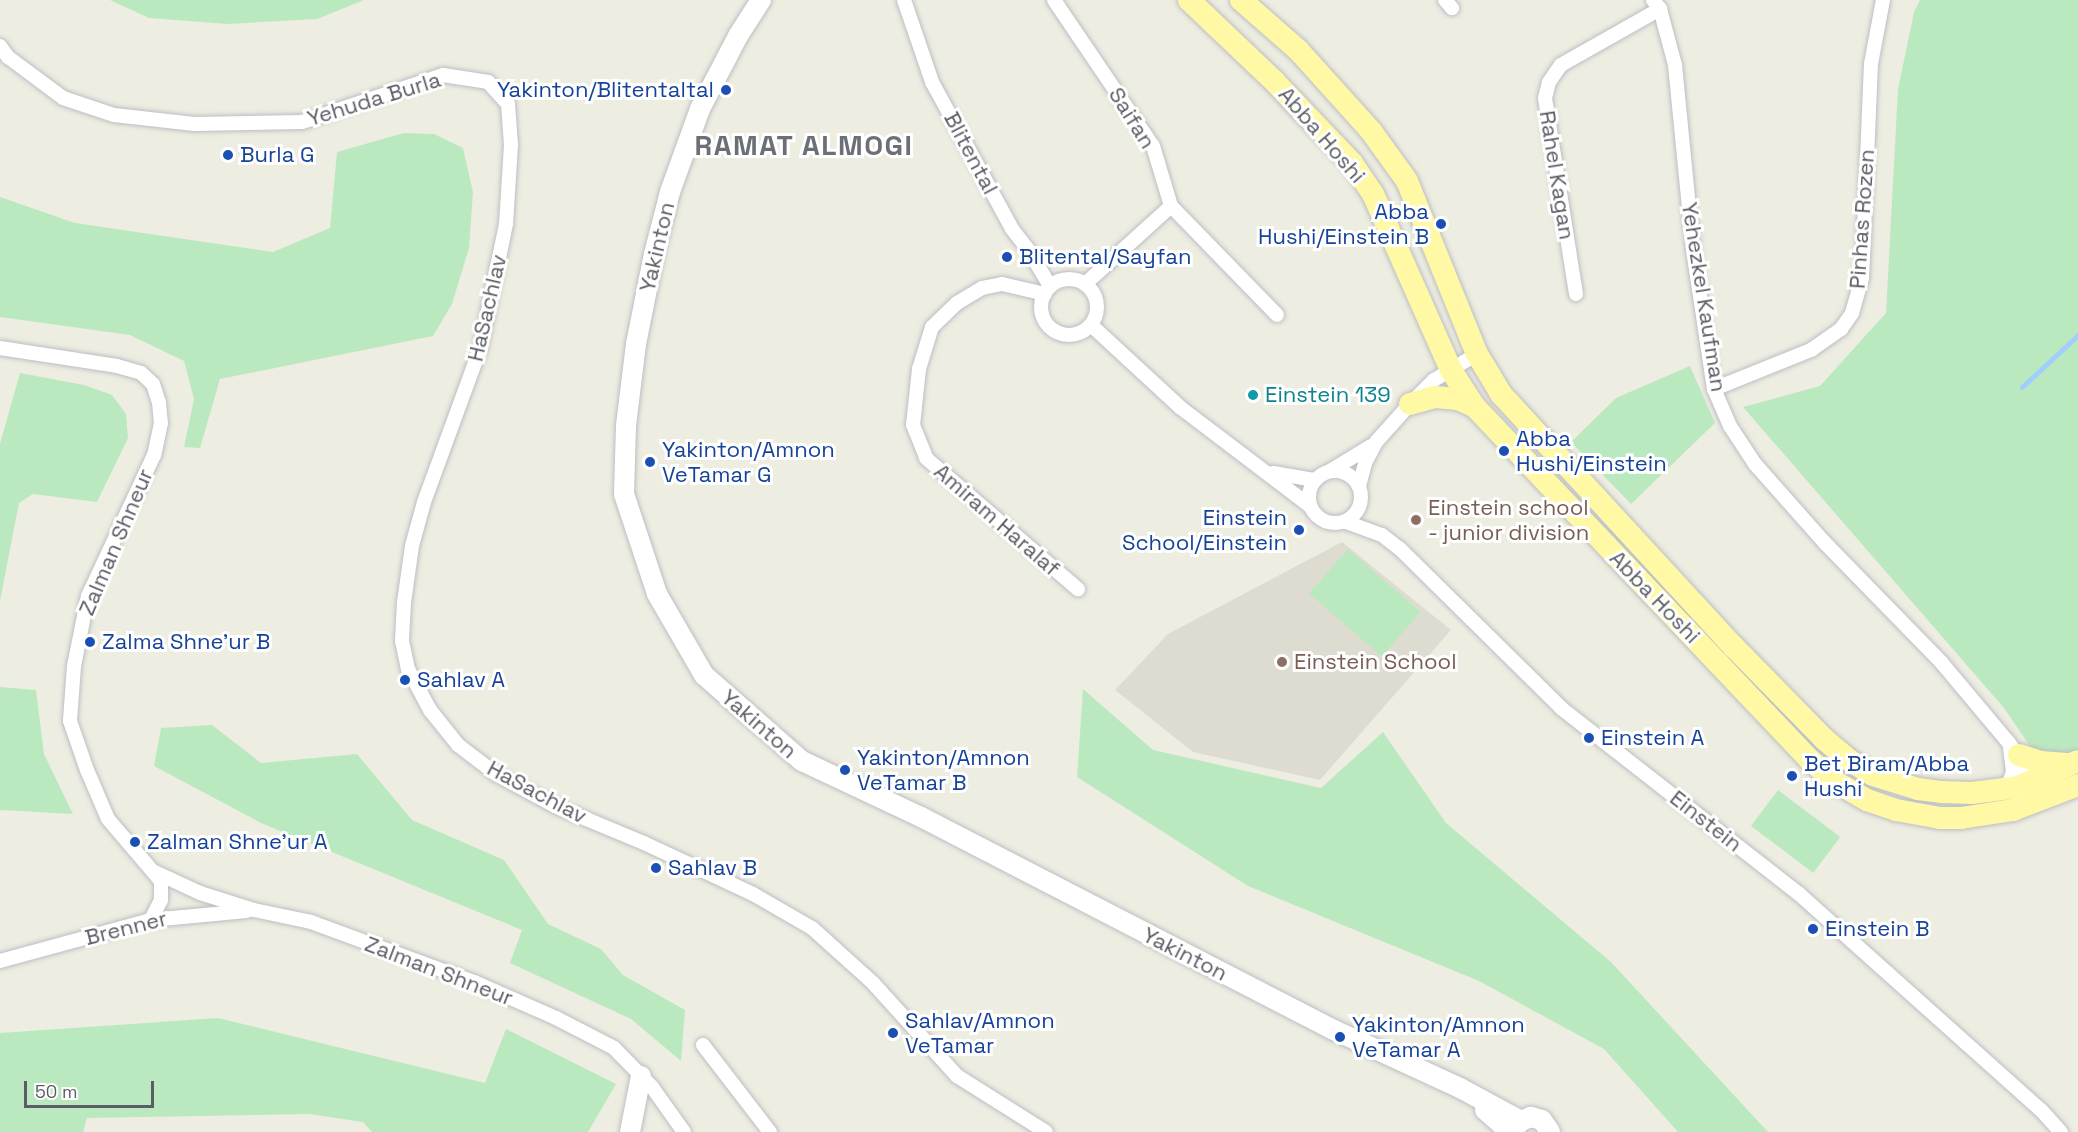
<!DOCTYPE html>
<html>
<head>
<meta charset="utf-8">
<style>
	body { margin:0 }
	#map { position:relative; width:2078px; height:1132px; overflow:hidden; background:#eeede1; font-family:"Space Grotesk",sans-serif }
	div>[style] { position:absolute }
	[style*='--x'] { left:calc(var(--x)*1px); top:calc(var(--y)*1px); width:calc(var(--w)*1px); rotate:calc(var(--a)*1deg) }
	.education>* { inset:0; background:#dedcd0 }
	.green>* { inset:0; background:#bbe9bf; transform-origin:0 0 }
	.stream>* { height:5px; margin:-2.5px; padding:0 2.5px; transform-origin:2.5px; border-radius:2.5px; background:#a1cdff }
	.roads { filter:drop-shadow(0 0 2px #bcbec4) drop-shadow(0 0 2px #bcbec4) }
	.street>* { height:14px; margin:-7px; padding:0 7px; transform-origin:7px; border-radius:7px; background:#fff }
	.street>.ring { margin:-7px; padding:0; box-sizing:content-box; background:none; border:14px solid #fff; border-radius:50% }
	.secondary>* { height:20px; margin:-10px; padding:0 10px; transform-origin:10px; border-radius:10px; background:#fff }
	.primary>* { height:22px; margin:-11px; padding:0 11px; transform-origin:11px; border-radius:11px; background:#fff9a6 }
	.dots>* { width:16px; height:16px; translate:-50% -50%; box-sizing:border-box; border:3px solid #fff; border-radius:50% }
	span { translate:-50% -50%; white-space:nowrap; text-align:center; line-height:1.15; -webkit-text-stroke:6px #fff; paint-order:stroke }
	.transit-label { font-size:22px; color:#164399 }
	.right { translate:-100% -50%; text-align:right }
	.left { translate:0 -50%; text-align:left }
	.street-label { font-size:22px; color:#5a5d64 }
	.culture-label { font-size:22px; color:#0d838f }
	.education-label { font-size:22px; color:#785e54 }
	.district-label { font-size:28px; color:#6b6f76; font-weight:700; letter-spacing:1.5px }
	.scale { position:absolute; left:24px; top:1081px; width:130px; height:27px; box-sizing:border-box; border:3px solid #5a5d64; border-top:0; padding-left:8px; font-size:18px; line-height:21px; white-space:nowrap; color:#5a5d64; -webkit-text-stroke:4px #fff; paint-order:stroke }
</style>
</head>
<body>
<div id="map">
	<div class="education">
		<div style="clip-path:polygon(1342px 542px,1451px 630px,1320px 780px,1193px 752px,1115px 690px,1168px 634px)"></div>
	</div>
	<div class="green">
		<div style="clip-path:polygon(110px 0,364px 0,317px 19px,228px 24px,149px 18px)"></div>
		<div style="clip-path:polygon(1920px 0,2078px 0,2078px 749px,2065px 759px,2038px 758px,2004px 708px,1743px 407px,1820px 386px,1886px 313px,1898px 89px,1914px 12px)"></div>
		<div style="clip-path:polygon(404px 133px,434px 134px,463px 148px,473px 192px,469px 248px,452px 304px,433px 336px,220px 379px,200px 448px,184px 447px,194px 399px,184px 361px,130px 335px,0 317px,0 197px,75px 223px,273px 252px,330px 228px,337px 152px)"></div>
		<div style="clip-path:polygon(1690px 366px,1715px 423px,1631px 504px,1571px 442px,1616px 398px)"></div>
		<div style="clip-path:polygon(20px 373px,84px 385px,112px 395px,126px 414px,128px 438px,97px 502px,33px 494px,19px 503px,0 601px,0 444px)"></div>
		<div style="left:1348px;top:549px;width:96px;height:59px;rotate:41deg"></div>
		<div style="clip-path:polygon(0 687px,36px 690px,44px 754px,73px 814px,0 810px)"></div>
		<div style="clip-path:polygon(1083px 689px,1153px 750px,1321px 788px,1383px 732px,1446px 823px,1611px 962px,1768px 1132px,1678px 1132px,1604px 1049px,1479px 981px,1248px 886px,1077px 777px)"></div>
		<div style="clip-path:polygon(212px 725px,261px 763px,357px 754px,412px 820px,504px 860px,548px 924px,601px 949px,623px 975px,685px 1010px,681px 1061px,631px 1019px,510px 963px,522px 930px,261px 823px,154px 766px,161px 728px)"></div>
		<div style="left:1778px;top:790px;width:78px;height:45px;rotate:37deg"></div>
		<div style="clip-path:polygon(218px 1018px,485px 1083px,506px 1029px,616px 1084px,588px 1132px,372px 1132px,363px 1122px,309px 1114px,87px 1118px,83px 1132px,0 1132px,0 1033px)"></div>
	</div>
	<div class="stream">
		<div style="--x:2022;--y:387;--w:76;--a:-42.9"></div>
	</div>
	<div class="roads">
		<div class="street">
			<div style="--x:904;--y:0;--w:87;--a:71.1"></div>
			<div style="--x:932;--y:82;--w:167;--a:61.4"></div>
			<div style="--x:1012;--y:229;--w:28;--a:52"></div>
			<div style="--x:1029;--y:251;--w:41;--a:59"></div>
			<div style="--x:1054;--y:0;--w:176;--a:55.9"></div>
			<div style="--x:1153;--y:146;--w:63;--a:73.3"></div>
			<div style="--x:1171;--y:206;--w:152;--a:45.8"></div>
			<div style="--x:1445;--y:0;--w:11;--a:49"></div>
			<div style="--x:1653;--y:0;--w:11;--a:52"></div>
			<div style="--x:1660;--y:9;--w:58;--a:75"></div>
			<div style="--x:1675;--y:65;--w:185;--a:84.4"></div>
			<div style="--x:1693;--y:249;--w:142;--a:81.5"></div>
			<div style="--x:1714;--y:389;--w:40;--a:66.6"></div>
			<div style="--x:1730;--y:426;--w:45;--a:56.7"></div>
			<div style="--x:1755;--y:464;--w:106;--a:48.5"></div>
			<div style="--x:1825;--y:543;--w:166;--a:45.7"></div>
			<div style="--x:1941;--y:662;--w:106;--a:50"></div>
			<div style="--x:2009;--y:743;--w:29;--a:56"></div>
			<div style="--x:2025;--y:767;--w:21;--a:90"></div>
			<div style="--x:0;--y:46;--w:14;--a:54"></div>
			<div style="--x:8;--y:57;--w:69;--a:36.7"></div>
			<div style="--x:63;--y:98;--w:54;--a:18.4"></div>
			<div style="--x:114;--y:115;--w:81;--a:6.4"></div>
			<div style="--x:194;--y:124;--w:108;--a:-1.1"></div>
			<div style="--x:302;--y:122;--w:149;--a:-18.4"></div>
			<div style="--x:443;--y:75;--w:46;--a:8.8"></div>
			<div style="--x:488;--y:82;--w:30;--a:48"></div>
			<div style="--x:508;--y:104;--w:41;--a:85.8"></div>
			<div style="--x:511;--y:145;--w:79;--a:93.6"></div>
			<div style="--x:506;--y:224;--w:128;--a:101.7"></div>
			<div style="--x:480;--y:349;--w:163;--a:110.1"></div>
			<div style="--x:424;--y:502;--w:46;--a:105.3"></div>
			<div style="--x:412;--y:546;--w:57;--a:98.1"></div>
			<div style="--x:404;--y:602;--w:39;--a:93"></div>
			<div style="--x:402;--y:641;--w:29;--a:78"></div>
			<div style="--x:408;--y:669;--w:47;--a:61.8"></div>
			<div style="--x:430;--y:710;--w:45;--a:51.3"></div>
			<div style="--x:458;--y:745;--w:48;--a:37.3"></div>
			<div style="--x:496;--y:774;--w:67;--a:28.5"></div>
			<div style="--x:555;--y:806;--w:96;--a:22.6"></div>
			<div style="--x:644;--y:843;--w:120;--a:25.1"></div>
			<div style="--x:753;--y:894;--w:68;--a:30"></div>
			<div style="--x:812;--y:928;--w:82;--a:42"></div>
			<div style="--x:873;--y:983;--w:125;--a:47.9"></div>
			<div style="--x:957;--y:1076;--w:105;--a:32.2"></div>
			<div class="ring" style="left:1041px;top:279px;width:42px;height:42px"></div>
			<div style="--x:1085;--y:284;--w:116;--a:-42.2"></div>
			<div style="--x:1045;--y:294;--w:44;--a:-166.9"></div>
			<div style="--x:1002;--y:284;--w:20;--a:169"></div>
			<div style="--x:982;--y:288;--w:29;--a:149"></div>
			<div style="--x:957;--y:303;--w:35;--a:136"></div>
			<div style="--x:932;--y:327;--w:44;--a:107.2"></div>
			<div style="--x:919;--y:369;--w:56;--a:96.1"></div>
			<div style="--x:913;--y:425;--w:35;--a:68"></div>
			<div style="--x:926;--y:458;--w:201;--a:40.8"></div>
			<div style="--x:1576;--y:294;--w:198;--a:-99"></div>
			<div style="--x:1545;--y:98;--w:16;--a:-76"></div>
			<div style="--x:1549;--y:82;--w:21;--a:-55"></div>
			<div style="--x:1561;--y:65;--w:114;--a:-29.5"></div>
			<div style="--x:1091;--y:325;--w:122;--a:42.7"></div>
			<div style="--x:1181;--y:408;--w:161;--a:37.2"></div>
			<div style="--x:0;--y:348;--w:118;--a:8.7"></div>
			<div style="--x:117;--y:366;--w:25;--a:16"></div>
			<div style="--x:141;--y:373;--w:16;--a:43"></div>
			<div style="--x:153;--y:384;--w:19;--a:72"></div>
			<div style="--x:159;--y:402;--w:21;--a:85"></div>
			<div style="--x:161;--y:423;--w:33;--a:102"></div>
			<div style="--x:154;--y:455;--w:156;--a:115.1"></div>
			<div style="--x:88;--y:596;--w:71;--a:101.3"></div>
			<div style="--x:74;--y:666;--w:55;--a:94.2"></div>
			<div style="--x:70;--y:721;--w:52;--a:70.9"></div>
			<div style="--x:87;--y:770;--w:53;--a:66.8"></div>
			<div style="--x:108;--y:819;--w:82;--a:49.5"></div>
			<div style="--x:161;--y:881;--w:19;--a:90"></div>
			<div style="--x:161;--y:900;--w:22;--a:117"></div>
			<div style="--x:1714;--y:389;--w:105;--a:-21.9"></div>
			<div style="--x:1811;--y:350;--w:37;--a:-35"></div>
			<div style="--x:1841;--y:329;--w:19;--a:-55"></div>
			<div style="--x:1852;--y:313;--w:36;--a:-74"></div>
			<div style="--x:1862;--y:278;--w:214;--a:-87.6"></div>
			<div style="--x:1871;--y:64;--w:65;--a:-79.4"></div>
			<div class="ring" style="left:1309px;top:471px;width:38px;height:38px"></div>
			<div style="--x:1330;--y:471;--w:48;--a:-31.4"></div>
			<div style="--x:1273;--y:473;--w:43;--a:9.5"></div>
			<div style="--x:1359;--y:486;--w:24;--a:-75"></div>
			<div style="--x:1365;--y:463;--w:24;--a:-62"></div>
			<div style="--x:1376;--y:442;--w:51;--a:-48.2"></div>
			<div style="--x:1410;--y:404;--w:34;--a:-45"></div>
			<div style="--x:1434;--y:380;--w:50;--a:-31.2"></div>
			<div style="--x:1346;--y:522;--w:38;--a:20"></div>
			<div style="--x:1382;--y:535;--w:23;--a:38"></div>
			<div style="--x:1400;--y:549;--w:226;--a:44.6"></div>
			<div style="--x:1561;--y:708;--w:301;--a:38"></div>
			<div style="--x:1798;--y:893;--w:326;--a:41.8"></div>
			<div style="--x:2041;--y:1110;--w:30;--a:48"></div>
			<div style="--x:2001;--y:790;--w:11;--a:-41"></div>
			<div style="--x:2009;--y:783;--w:12;--a:-70"></div>
			<div style="--x:2013;--y:772;--w:24;--a:-97"></div>
			<div style="--x:155;--y:872;--w:50;--a:25"></div>
			<div style="--x:200;--y:893;--w:57;--a:17.5"></div>
			<div style="--x:254;--y:910;--w:58;--a:11.9"></div>
			<div style="--x:311;--y:922;--w:174;--a:20.2"></div>
			<div style="--x:474;--y:982;--w:90;--a:23.7"></div>
			<div style="--x:556;--y:1018;--w:65;--a:27.3"></div>
			<div style="--x:614;--y:1048;--w:54;--a:45.7"></div>
			<div style="--x:652;--y:1087;--w:55;--a:54.6"></div>
			<div style="--x:0;--y:961;--w:156;--a:-15.2"></div>
			<div style="--x:151;--y:920;--w:96;--a:-5.4"></div>
			<div style="--x:703;--y:1045;--w:110;--a:52.4"></div>
		</div>
		<div class="secondary">
			<div style="--x:761;--y:0;--w:43;--a:122.6"></div>
			<div style="--x:738;--y:36;--w:82;--a:117.5"></div>
			<div style="--x:700;--y:109;--w:88;--a:109.9"></div>
			<div style="--x:670;--y:192;--w:64;--a:104.5"></div>
			<div style="--x:654;--y:254;--w:92;--a:101.3"></div>
			<div style="--x:636;--y:344;--w:83;--a:97"></div>
			<div style="--x:626;--y:426;--w:68;--a:91.7"></div>
			<div style="--x:624;--y:494;--w:105;--a:71.7"></div>
			<div style="--x:657;--y:594;--w:94;--a:59.9"></div>
			<div style="--x:704;--y:675;--w:130;--a:41.3"></div>
			<div style="--x:802;--y:761;--w:132;--a:25.2"></div>
			<div style="--x:921;--y:817;--w:465;--a:27.3"></div>
			<div style="--x:1334;--y:1030;--w:139;--a:24.7"></div>
			<div style="--x:1460;--y:1088;--w:69;--a:28.4"></div>
			<div style="--x:1485;--y:1110;--w:33;--a:41"></div>
			<div style="--x:1514;--y:1129;--w:11;--a:-49"></div>
			<div style="--x:1521;--y:1121;--w:11;--a:-22"></div>
			<div style="--x:1531;--y:1117;--w:11;--a:15"></div>
			<div style="--x:1542;--y:1120;--w:14;--a:56"></div>
			<div style="--x:630;--y:1132;--w:57;--a:-78.9"></div>
		</div>
		<div class="primary">
			<div style="--x:1189;--y:0;--w:117;--a:43.6"></div>
			<div style="--x:1274;--y:81;--w:113;--a:46.4"></div>
			<div style="--x:1352;--y:163;--w:37;--a:56"></div>
			<div style="--x:1373;--y:194;--w:193;--a:66.1"></div>
			<div style="--x:1451;--y:370;--w:43;--a:57.4"></div>
			<div style="--x:1474;--y:406;--w:487;--a:46.5"></div>
			<div style="--x:1809;--y:759;--w:33;--a:41"></div>
			<div style="--x:1834;--y:781;--w:38;--a:30"></div>
			<div style="--x:1867;--y:800;--w:31;--a:19"></div>
			<div style="--x:1896;--y:810;--w:45;--a:10.3"></div>
			<div style="--x:1940;--y:818;--w:21;--a:0"></div>
			<div style="--x:1961;--y:818;--w:53;--a:-8.7"></div>
			<div style="--x:2013;--y:810;--w:70;--a:-21"></div>
			<div style="--x:1241;--y:0;--w:77;--a:41.3"></div>
			<div style="--x:1299;--y:51;--w:108;--a:48"></div>
			<div style="--x:1371;--y:131;--w:62;--a:54.2"></div>
			<div style="--x:1407;--y:181;--w:187;--a:68"></div>
			<div style="--x:1477;--y:354;--w:47;--a:59"></div>
			<div style="--x:1501;--y:394;--w:344;--a:47.4"></div>
			<div style="--x:1734;--y:647;--w:129;--a:45.6"></div>
			<div style="--x:1824;--y:739;--w:33;--a:40"></div>
			<div style="--x:1849;--y:760;--w:28;--a:32"></div>
			<div style="--x:1873;--y:775;--w:47;--a:17.3"></div>
			<div style="--x:1918;--y:789;--w:23;--a:7"></div>
			<div style="--x:1941;--y:792;--w:31;--a:2"></div>
			<div style="--x:1972;--y:793;--w:46;--a:-7.4"></div>
			<div style="--x:2018;--y:787;--w:65;--a:-23.4"></div>
			<div style="--x:1410;--y:404;--w:26;--a:-16"></div>
			<div style="--x:1435;--y:397;--w:23;--a:5"></div>
			<div style="--x:1458;--y:399;--w:17;--a:24"></div>
			<div style="--x:2019;--y:755;--w:22;--a:18"></div>
			<div style="--x:2040;--y:762;--w:27;--a:4"></div>
		</div>
	</div>
	<div class="dots">
		<div style="left:726px;top:90px;background:#1a4fb4"></div>
		<div style="left:228px;top:155px;background:#1a4fb4"></div>
		<div style="left:1441px;top:224px;background:#1a4fb4"></div>
		<div style="left:1007px;top:257px;background:#1a4fb4"></div>
		<div style="left:1253px;top:395px;background:#0f9aa8"></div>
		<div style="left:1504px;top:451px;background:#1a4fb4"></div>
		<div style="left:650px;top:462px;background:#1a4fb4"></div>
		<div style="left:1416px;top:520px;background:#8d6e63"></div>
		<div style="left:1299px;top:530px;background:#1a4fb4"></div>
		<div style="left:90px;top:642px;background:#1a4fb4"></div>
		<div style="left:1282px;top:662px;background:#8d6e63"></div>
		<div style="left:405px;top:680px;background:#1a4fb4"></div>
		<div style="left:1589px;top:738px;background:#1a4fb4"></div>
		<div style="left:845px;top:770px;background:#1a4fb4"></div>
		<div style="left:1792px;top:776px;background:#1a4fb4"></div>
		<div style="left:135px;top:842px;background:#1a4fb4"></div>
		<div style="left:656px;top:868px;background:#1a4fb4"></div>
		<div style="left:1813px;top:929px;background:#1a4fb4"></div>
		<div style="left:893px;top:1033px;background:#1a4fb4"></div>
		<div style="left:1340px;top:1037px;background:#1a4fb4"></div>
	</div>
	<div class="transit-label">
		<span class="right" style="left:714px;top:90px">Yakinton/Blitentaltal</span>
		<span class="left" style="left:240px;top:155px">Burla G</span>
		<span class="right" style="left:1429px;top:224px">Abba<br>Hushi/Einstein B</span>
		<span class="left" style="left:1019px;top:257px">Blitental/Sayfan</span>
		<span class="left" style="left:1516px;top:451px">Abba<br>Hushi/Einstein</span>
		<span class="left" style="left:662px;top:462px">Yakinton/Amnon<br>VeTamar G</span>
		<span class="right" style="left:1287px;top:530px">Einstein<br>School/Einstein</span>
		<span class="left" style="left:102px;top:642px">Zalma Shne'ur B</span>
		<span class="left" style="left:417px;top:680px">Sahlav A</span>
		<span class="left" style="left:1601px;top:738px">Einstein A</span>
		<span class="left" style="left:857px;top:770px">Yakinton/Amnon<br>VeTamar B</span>
		<span class="left" style="left:1804px;top:776px">Bet Biram/Abba<br>Hushi</span>
		<span class="left" style="left:147px;top:842px">Zalman Shne'ur A</span>
		<span class="left" style="left:668px;top:868px">Sahlav B</span>
		<span class="left" style="left:1825px;top:929px">Einstein B</span>
		<span class="left" style="left:905px;top:1033px">Sahlav/Amnon<br>VeTamar</span>
		<span class="left" style="left:1352px;top:1037px">Yakinton/Amnon<br>VeTamar A</span>
	</div>
	<div class="street-label">
		<span style="left:374px;top:99px;rotate:-17deg">Yehuda Burla</span>
		<span style="left:1132px;top:118px;rotate:58deg">Saifan</span>
		<span style="left:1322px;top:135px;rotate:49deg">Abba Hoshi</span>
		<span style="left:971px;top:153px;rotate:62deg">Blitental</span>
		<span style="left:1557px;top:175px;rotate:81deg">Rahel Kagan</span>
		<span style="left:1862px;top:219px;rotate:-86deg">Pinhas Rozen</span>
		<span style="left:657px;top:247px;rotate:-77deg">Yakinton</span>
		<span style="left:1704px;top:297px;rotate:81deg">Yehezkel Kaufman</span>
		<span style="left:487px;top:308px;rotate:-77deg">HaSachlav</span>
		<span style="left:997px;top:520px;rotate:41deg">Amiram Haralaf</span>
		<span style="left:116px;top:542px;rotate:-67deg">Zalman Shneur</span>
		<span style="left:1655px;top:597px;rotate:46deg">Abba Hoshi</span>
		<span style="left:759px;top:724px;rotate:41deg">Yakinton</span>
		<span style="left:537px;top:792px;rotate:28deg">HaSachlav</span>
		<span style="left:1706px;top:821px;rotate:38deg">Einstein</span>
		<span style="left:126px;top:928px;rotate:-14deg">Brenner</span>
		<span style="left:1185px;top:954px;rotate:27deg">Yakinton</span>
		<span style="left:439px;top:971px;rotate:21deg">Zalman Shneur</span>
	</div>
	<div class="culture-label">
		<span class="left" style="left:1265px;top:395px">Einstein 139</span>
	</div>
	<div class="education-label">
		<span class="left" style="left:1428px;top:520px">Einstein school<br>- junior division</span>
		<span class="left" style="left:1294px;top:662px">Einstein School</span>
	</div>
	<div class="district-label">
		<span style="left:804px;top:145px">RAMAT ALMOGI</span>
	</div>
	<div class="scale">50 m</div>
</div>
</body>
</html>
